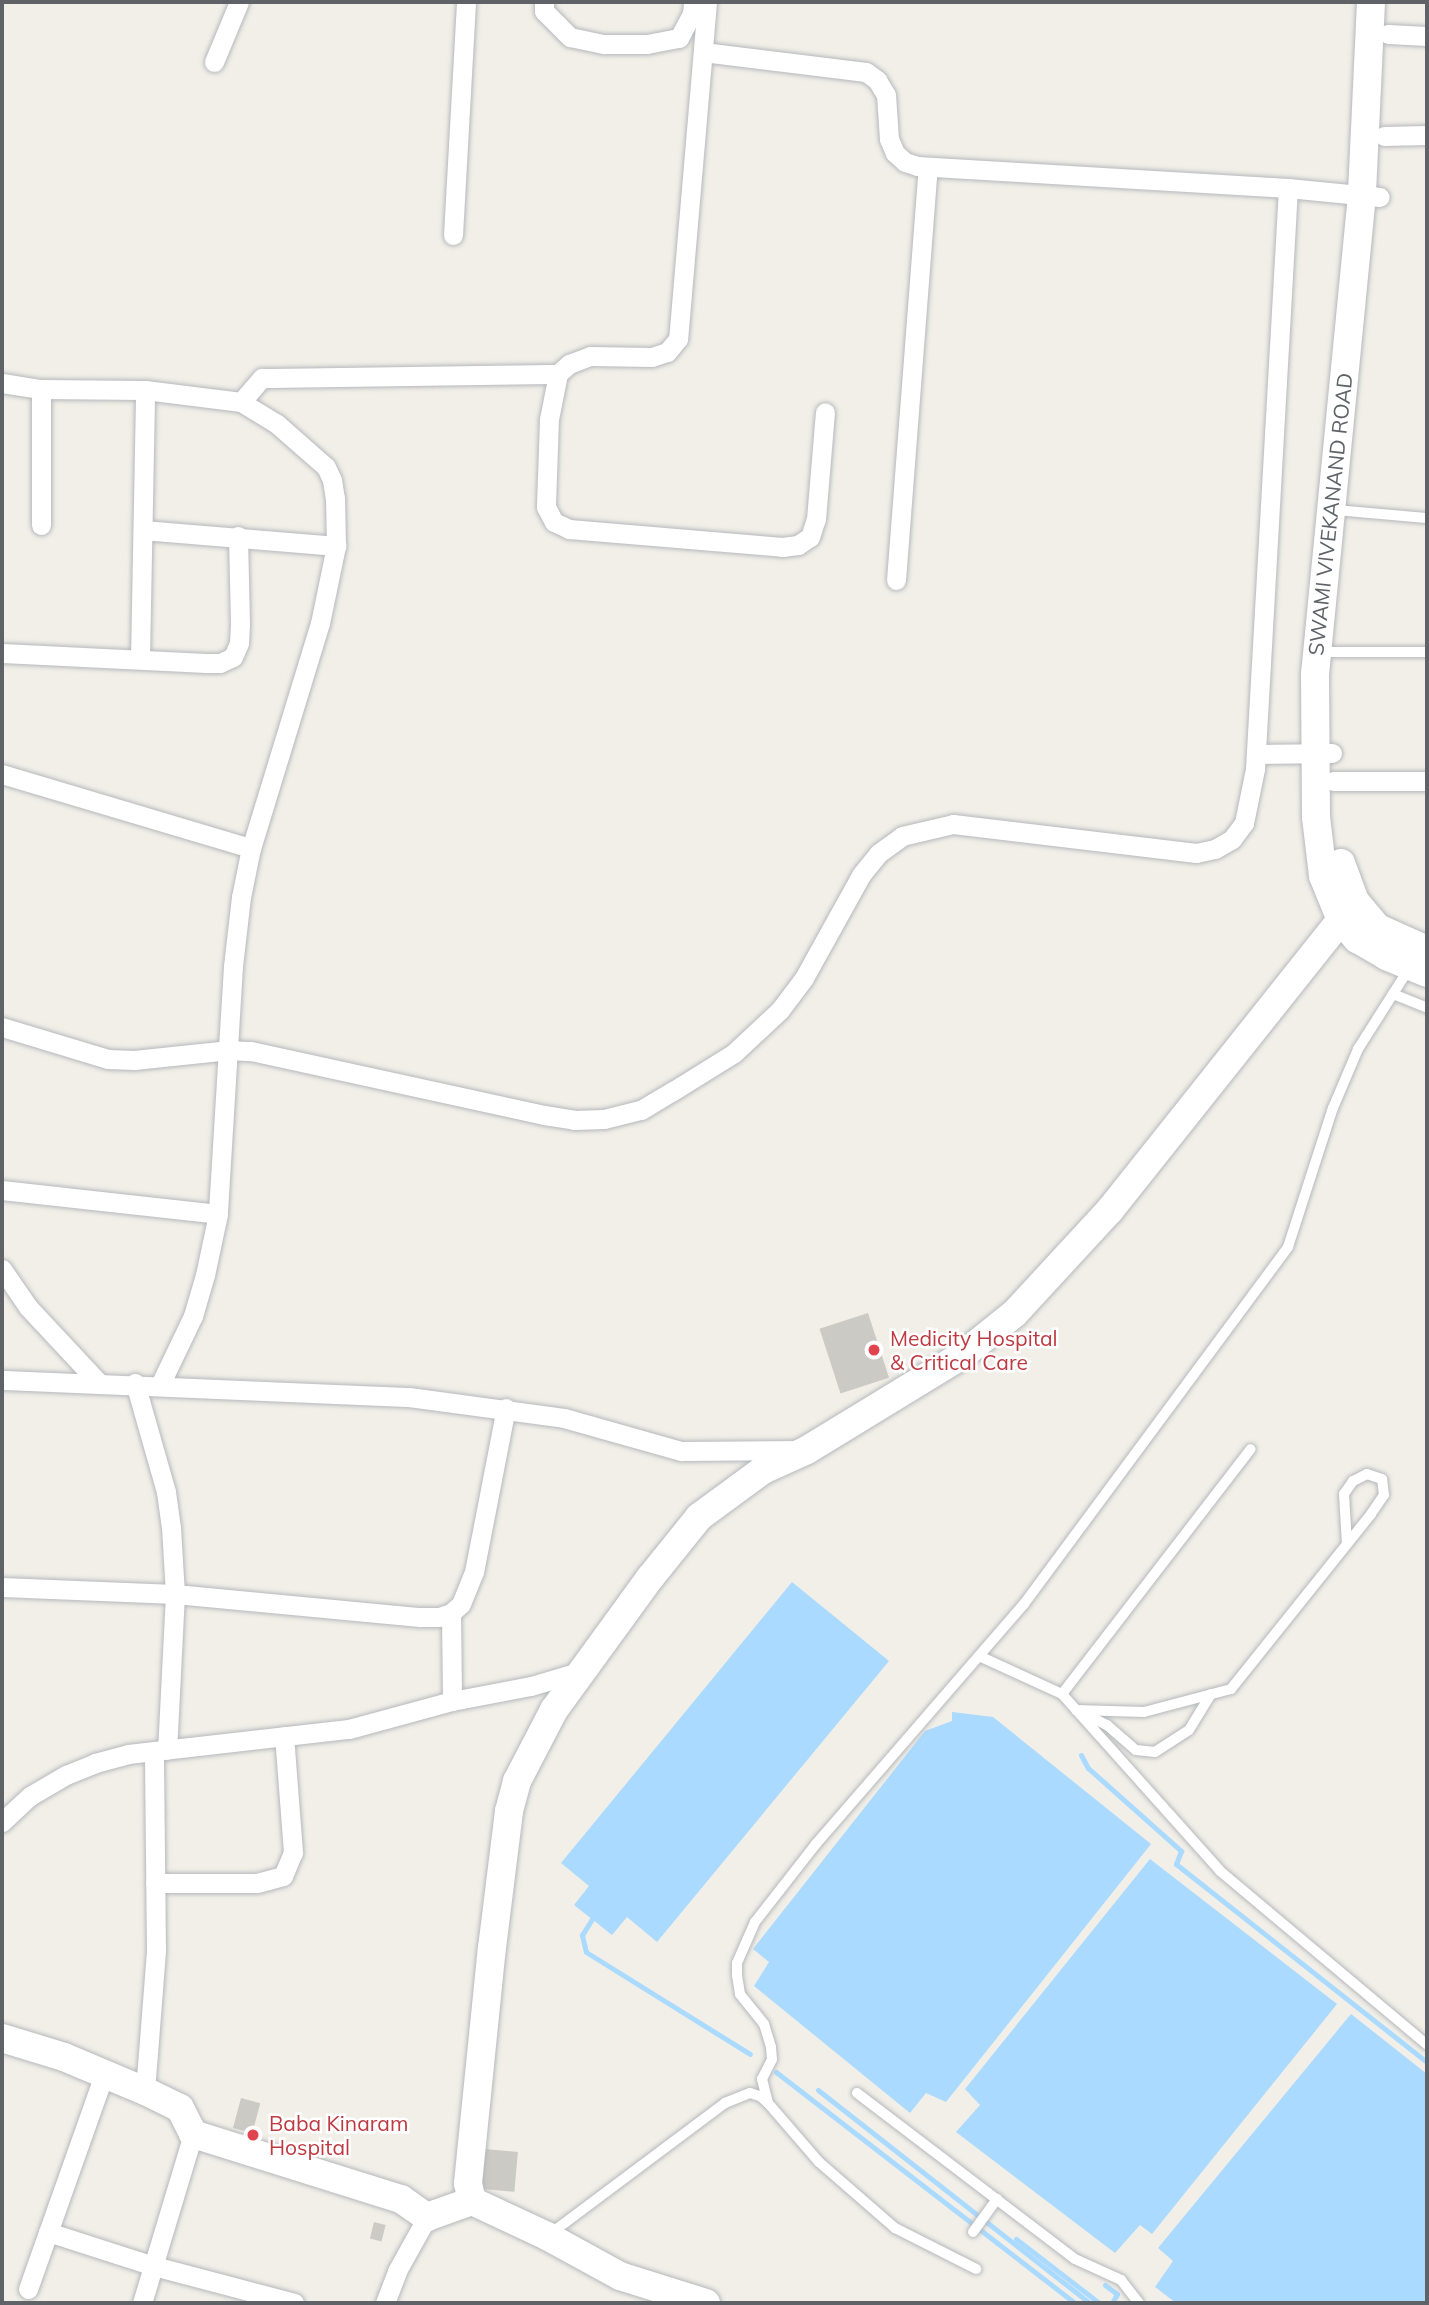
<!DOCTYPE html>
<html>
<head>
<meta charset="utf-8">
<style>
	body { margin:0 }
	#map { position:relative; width:1429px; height:2305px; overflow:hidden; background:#f1efe8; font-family:Mulish,sans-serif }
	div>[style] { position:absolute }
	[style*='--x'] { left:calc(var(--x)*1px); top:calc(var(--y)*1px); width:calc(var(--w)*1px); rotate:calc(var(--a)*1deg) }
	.water>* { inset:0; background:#aadaff }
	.stream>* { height:5px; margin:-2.5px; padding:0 2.5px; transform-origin:2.5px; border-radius:2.5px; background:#aadaff }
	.building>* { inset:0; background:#cccac5; transform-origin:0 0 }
	.roads { filter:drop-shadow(0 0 2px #b5b8bc) drop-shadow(0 0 2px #b5b8bc) }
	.lane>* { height:10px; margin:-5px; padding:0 5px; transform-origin:5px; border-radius:5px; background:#fff }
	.street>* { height:19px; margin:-9.5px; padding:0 9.5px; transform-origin:9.5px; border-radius:9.5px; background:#fff }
	.secondary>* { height:28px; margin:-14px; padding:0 14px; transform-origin:14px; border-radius:14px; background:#fff }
	.dots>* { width:19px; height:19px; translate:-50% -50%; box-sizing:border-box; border:4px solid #fff; border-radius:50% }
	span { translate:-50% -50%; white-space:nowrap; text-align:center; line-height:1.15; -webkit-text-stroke:5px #fff; paint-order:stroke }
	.street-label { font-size:21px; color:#5f6368 }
	.health-label { font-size:21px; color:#be3a42 }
	.left { translate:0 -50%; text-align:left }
	.frame { position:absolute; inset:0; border:4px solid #5f6368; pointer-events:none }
</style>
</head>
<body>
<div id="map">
	<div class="water">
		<div style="clip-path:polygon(792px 1582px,889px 1661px,657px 1942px,627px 1917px,612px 1935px,574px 1905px,589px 1886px,561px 1863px)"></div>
		<div style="clip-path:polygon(952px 1712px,993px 1717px,1151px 1844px,946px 2102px,926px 2093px,910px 2113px,754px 1986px,769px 1962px,753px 1949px,925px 1731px,952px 1721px)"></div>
		<div style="clip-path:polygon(1150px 1859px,1337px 2004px,1152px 2234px,1140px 2225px,1115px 2253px,956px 2132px,980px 2105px,965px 2089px)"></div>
		<div style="clip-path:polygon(1351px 2014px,1427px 2074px,1427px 2303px,1176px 2303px,1155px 2287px,1173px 2261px,1158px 2248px)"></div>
	</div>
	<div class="stream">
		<div style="--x:1081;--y:1755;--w:15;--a:62"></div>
		<div style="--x:1088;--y:1768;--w:125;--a:41.7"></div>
		<div style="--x:1181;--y:1851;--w:14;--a:111"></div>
		<div style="--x:1176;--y:1864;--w:320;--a:38.3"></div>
		<div style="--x:592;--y:1919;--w:19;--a:122"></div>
		<div style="--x:582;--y:1935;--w:17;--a:77"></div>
		<div style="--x:586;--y:1952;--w:193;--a:31.9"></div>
		<div style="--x:776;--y:2072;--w:378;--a:37.7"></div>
		<div style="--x:818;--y:2090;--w:345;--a:38.1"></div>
		<div style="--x:1016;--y:2239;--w:105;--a:37.6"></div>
		<div style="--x:1105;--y:2285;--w:15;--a:37"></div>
		<div style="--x:1117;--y:2294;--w:10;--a:119"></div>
	</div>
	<div class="building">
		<div style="left:868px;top:1313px;width:68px;height:51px;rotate:72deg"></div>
		<div style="left:241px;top:2098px;width:20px;height:31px;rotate:15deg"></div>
		<div style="left:484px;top:2149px;width:34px;height:40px;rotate:5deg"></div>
		<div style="left:374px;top:2222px;width:12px;height:17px;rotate:14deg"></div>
	</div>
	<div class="roads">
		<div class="lane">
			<div style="--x:1335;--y:510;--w:92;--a:5"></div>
			<div style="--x:1321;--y:652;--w:106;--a:0"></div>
			<div style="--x:1393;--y:994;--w:37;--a:22"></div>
			<div style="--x:979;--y:1656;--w:91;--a:24.6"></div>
			<div style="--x:1062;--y:1694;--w:237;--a:48.2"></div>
			<div style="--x:1220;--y:1871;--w:270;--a:40"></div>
			<div style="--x:1062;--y:1694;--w:309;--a:-52.4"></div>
			<div style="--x:1076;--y:1710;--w:68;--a:1.7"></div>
			<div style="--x:1144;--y:1712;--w:90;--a:-14.8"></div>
			<div style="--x:1231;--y:1689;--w:224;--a:-51.3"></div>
			<div style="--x:1371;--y:1514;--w:23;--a:-56"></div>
			<div style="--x:1384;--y:1495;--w:16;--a:-97"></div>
			<div style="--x:1382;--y:1479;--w:16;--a:-162"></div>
			<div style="--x:1367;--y:1474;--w:16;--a:153"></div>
			<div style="--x:1353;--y:1481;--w:16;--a:125"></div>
			<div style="--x:1344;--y:1494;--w:50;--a:86.6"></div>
			<div style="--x:1083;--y:1713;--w:27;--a:27"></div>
			<div style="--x:1107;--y:1725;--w:38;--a:41"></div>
			<div style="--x:1136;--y:1750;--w:19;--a:6"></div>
			<div style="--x:1155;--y:1752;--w:40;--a:-32.9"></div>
			<div style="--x:1189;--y:1730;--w:42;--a:-58.6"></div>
			<div style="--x:857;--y:2093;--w:274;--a:37.3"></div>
			<div style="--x:1075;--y:2259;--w:51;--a:24.5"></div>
			<div style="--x:1121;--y:2280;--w:29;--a:52"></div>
			<div style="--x:768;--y:2103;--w:25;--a:-104"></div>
			<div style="--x:762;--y:2079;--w:22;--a:-63"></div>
			<div style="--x:772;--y:2059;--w:12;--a:-95"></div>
			<div style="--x:771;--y:2047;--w:24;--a:-107"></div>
			<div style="--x:764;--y:2024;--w:38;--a:-129"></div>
			<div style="--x:740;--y:1994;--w:19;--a:-99"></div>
			<div style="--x:737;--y:1975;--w:12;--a:-90"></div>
			<div style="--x:737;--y:1963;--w:45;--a:-66.3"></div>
			<div style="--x:755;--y:1922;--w:99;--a:-52"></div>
			<div style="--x:816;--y:1844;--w:318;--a:-49.1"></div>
			<div style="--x:1024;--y:1604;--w:444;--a:-53.5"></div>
			<div style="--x:1288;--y:1247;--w:146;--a:-72.1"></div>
			<div style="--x:1333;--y:1108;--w:64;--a:-67"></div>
			<div style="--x:1358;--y:1049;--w:97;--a:-57.6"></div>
			<div style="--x:973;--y:2232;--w:41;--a:-54"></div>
			<div style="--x:550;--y:2234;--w:219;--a:-36.8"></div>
			<div style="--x:725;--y:2103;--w:27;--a:-22"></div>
			<div style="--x:750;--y:2093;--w:10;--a:17"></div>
			<div style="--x:760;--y:2096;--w:11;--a:41"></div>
			<div style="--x:768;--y:2103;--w:78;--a:49.2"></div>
			<div style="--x:819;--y:2162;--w:101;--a:41"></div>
			<div style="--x:895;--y:2228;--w:91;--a:26.8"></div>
		</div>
		<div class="street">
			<div style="--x:544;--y:2;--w:9;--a:90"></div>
			<div style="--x:544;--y:11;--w:37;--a:45"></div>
			<div style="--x:570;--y:37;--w:35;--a:12"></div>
			<div style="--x:604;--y:44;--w:43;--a:0"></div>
			<div style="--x:647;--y:44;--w:33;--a:-11"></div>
			<div style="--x:679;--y:38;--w:27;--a:-62"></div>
			<div style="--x:692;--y:14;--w:12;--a:-85"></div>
			<div style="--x:707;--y:2;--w:338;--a:94.9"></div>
			<div style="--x:678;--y:339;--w:17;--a:130"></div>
			<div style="--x:667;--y:352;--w:16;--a:162"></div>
			<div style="--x:652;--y:357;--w:62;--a:-179.1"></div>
			<div style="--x:590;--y:356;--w:22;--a:159"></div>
			<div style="--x:569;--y:364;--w:15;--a:138"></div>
			<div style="--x:558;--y:374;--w:46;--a:101.3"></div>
			<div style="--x:549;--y:419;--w:88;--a:92"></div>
			<div style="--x:546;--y:507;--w:17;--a:62"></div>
			<div style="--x:554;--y:522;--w:17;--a:25"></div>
			<div style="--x:569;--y:529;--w:214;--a:4.8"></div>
			<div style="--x:782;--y:547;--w:16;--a:-7"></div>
			<div style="--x:798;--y:545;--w:14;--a:-34"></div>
			<div style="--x:810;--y:537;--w:19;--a:-72"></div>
			<div style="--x:816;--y:519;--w:107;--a:-85.2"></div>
			<div style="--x:1388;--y:34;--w:39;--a:3"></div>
			<div style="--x:703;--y:52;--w:164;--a:7"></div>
			<div style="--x:866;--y:72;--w:14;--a:36"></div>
			<div style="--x:877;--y:80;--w:17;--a:59"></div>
			<div style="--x:886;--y:95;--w:44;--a:86.1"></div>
			<div style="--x:889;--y:139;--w:15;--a:67"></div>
			<div style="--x:895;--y:153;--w:13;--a:42"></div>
			<div style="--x:905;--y:162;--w:13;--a:18"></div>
			<div style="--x:917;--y:166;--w:372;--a:3.4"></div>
			<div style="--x:1288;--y:188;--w:92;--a:5.6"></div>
			<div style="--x:214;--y:62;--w:65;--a:-67.4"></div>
			<div style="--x:1384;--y:136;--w:43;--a:-1.3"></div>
			<div style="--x:453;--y:235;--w:233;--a:-86.8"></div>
			<div style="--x:2;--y:383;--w:39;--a:9"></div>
			<div style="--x:41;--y:389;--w:104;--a:0.6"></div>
			<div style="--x:145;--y:390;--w:97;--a:7.1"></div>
			<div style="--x:241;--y:402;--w:42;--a:31.4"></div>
			<div style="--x:277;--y:424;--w:65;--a:41.3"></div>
			<div style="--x:326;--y:467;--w:14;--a:65"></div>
			<div style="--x:332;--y:480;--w:18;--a:81"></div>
			<div style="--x:335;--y:498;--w:48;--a:88.8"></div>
			<div style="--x:336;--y:546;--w:79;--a:101.7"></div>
			<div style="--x:320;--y:623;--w:235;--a:107"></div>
			<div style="--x:251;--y:848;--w:50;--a:101.5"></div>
			<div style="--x:241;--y:897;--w:69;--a:96.6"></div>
			<div style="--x:233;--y:966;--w:248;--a:93.5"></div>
			<div style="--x:218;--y:1214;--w:62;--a:102"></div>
			<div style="--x:205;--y:1275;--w:43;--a:106.3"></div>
			<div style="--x:193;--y:1316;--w:76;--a:115.6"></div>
			<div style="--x:41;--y:389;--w:136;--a:90"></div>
			<div style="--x:241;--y:402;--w:32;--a:-49"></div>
			<div style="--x:262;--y:378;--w:296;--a:-0.8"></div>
			<div style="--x:143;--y:530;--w:194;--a:4.7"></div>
			<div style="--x:896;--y:580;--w:414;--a:-85.6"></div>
			<div style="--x:2;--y:653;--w:204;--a:2.8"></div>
			<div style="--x:206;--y:663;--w:14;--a:0"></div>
			<div style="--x:220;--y:663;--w:14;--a:-25"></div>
			<div style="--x:233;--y:657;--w:15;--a:-67"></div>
			<div style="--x:239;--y:643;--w:19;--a:-87"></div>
			<div style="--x:240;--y:624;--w:88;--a:-91.3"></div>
			<div style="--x:140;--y:658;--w:268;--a:-88.9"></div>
			<div style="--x:1256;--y:754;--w:76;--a:-0.8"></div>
			<div style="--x:2;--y:774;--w:260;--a:16.6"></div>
			<div style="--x:1333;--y:781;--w:94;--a:0"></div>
			<div style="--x:2;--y:1027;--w:111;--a:16.8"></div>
			<div style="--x:108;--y:1059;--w:26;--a:2"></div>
			<div style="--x:134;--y:1060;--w:96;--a:-6"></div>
			<div style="--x:229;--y:1050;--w:22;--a:3"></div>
			<div style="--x:251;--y:1051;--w:300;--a:12.3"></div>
			<div style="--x:544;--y:1115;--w:30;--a:9"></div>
			<div style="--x:574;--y:1120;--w:30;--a:-2"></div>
			<div style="--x:604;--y:1119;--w:38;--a:-14"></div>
			<div style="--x:641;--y:1110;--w:37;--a:-31"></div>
			<div style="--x:673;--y:1091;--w:72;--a:-31.9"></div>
			<div style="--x:734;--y:1053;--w:63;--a:-43.1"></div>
			<div style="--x:780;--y:1010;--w:40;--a:-53"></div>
			<div style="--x:804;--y:978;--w:118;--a:-61"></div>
			<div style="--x:861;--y:875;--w:28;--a:-51"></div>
			<div style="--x:879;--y:853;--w:29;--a:-36"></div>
			<div style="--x:902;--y:836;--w:52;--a:-13.2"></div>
			<div style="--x:953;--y:824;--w:245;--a:6.8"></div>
			<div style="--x:1196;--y:853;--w:19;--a:-12"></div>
			<div style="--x:1215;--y:849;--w:20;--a:-30"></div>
			<div style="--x:1232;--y:839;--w:20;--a:-53"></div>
			<div style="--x:1244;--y:823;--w:55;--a:-78.5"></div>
			<div style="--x:1255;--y:769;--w:582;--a:-86.75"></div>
			<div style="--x:2;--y:1190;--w:217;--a:6.3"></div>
			<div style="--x:2;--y:1269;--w:46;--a:55.6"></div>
			<div style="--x:28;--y:1307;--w:103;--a:47"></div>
			<div style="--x:2;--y:1380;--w:407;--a:2.4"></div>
			<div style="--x:409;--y:1397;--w:156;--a:7.7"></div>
			<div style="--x:564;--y:1418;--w:122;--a:15.8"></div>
			<div style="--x:681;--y:1451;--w:121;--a:-0.5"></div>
			<div style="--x:135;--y:1383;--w:113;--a:74.1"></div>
			<div style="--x:166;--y:1492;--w:35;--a:82"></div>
			<div style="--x:171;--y:1527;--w:67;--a:86.6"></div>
			<div style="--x:175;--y:1594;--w:156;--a:92.9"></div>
			<div style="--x:2;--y:1587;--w:173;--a:2.3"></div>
			<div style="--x:175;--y:1594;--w:246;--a:5.4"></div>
			<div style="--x:420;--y:1617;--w:19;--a:0"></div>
			<div style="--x:439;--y:1617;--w:13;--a:-18"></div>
			<div style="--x:451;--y:1613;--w:13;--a:-42"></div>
			<div style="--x:461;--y:1604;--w:35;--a:-68"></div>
			<div style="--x:474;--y:1572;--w:167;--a:-79"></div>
			<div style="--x:451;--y:1613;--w:88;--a:89.3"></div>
			<div style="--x:2;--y:1822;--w:38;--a:-43"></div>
			<div style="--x:30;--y:1796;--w:42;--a:-30.3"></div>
			<div style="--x:66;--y:1775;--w:31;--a:-22"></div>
			<div style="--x:95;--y:1763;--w:34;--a:-15"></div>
			<div style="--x:128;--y:1754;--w:222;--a:-6.5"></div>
			<div style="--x:349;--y:1729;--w:107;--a:-15.2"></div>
			<div style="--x:452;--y:1701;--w:80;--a:-10.8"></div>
			<div style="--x:531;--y:1686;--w:56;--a:-16.5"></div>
			<div style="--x:155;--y:1883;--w:102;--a:0"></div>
			<div style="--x:257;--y:1883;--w:27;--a:-15"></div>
			<div style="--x:283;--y:1876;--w:26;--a:-67"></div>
			<div style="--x:293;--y:1852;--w:116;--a:-94.4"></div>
			<div style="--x:145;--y:2091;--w:141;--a:-85.5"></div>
			<div style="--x:156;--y:1950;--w:198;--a:-90.6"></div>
			<div style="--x:48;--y:2232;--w:111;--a:17.8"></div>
			<div style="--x:154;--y:2266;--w:145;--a:14.8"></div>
			<div style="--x:28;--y:2289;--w:228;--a:-70.5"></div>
			<div style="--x:142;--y:2303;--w:177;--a:-73.2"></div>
			<div style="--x:385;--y:2303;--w:34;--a:-69"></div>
			<div style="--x:397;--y:2271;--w:62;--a:-60.9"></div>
		</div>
		<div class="secondary">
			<div style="--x:1371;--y:2;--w:193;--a:92.7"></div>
			<div style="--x:1362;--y:195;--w:481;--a:95.6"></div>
			<div style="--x:1315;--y:674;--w:143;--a:89.6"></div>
			<div style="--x:1316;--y:817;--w:59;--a:83.2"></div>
			<div style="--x:1323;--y:876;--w:48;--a:67.8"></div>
			<div style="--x:1341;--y:920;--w:25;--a:50"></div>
			<div style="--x:1357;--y:939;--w:34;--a:30"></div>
			<div style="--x:1386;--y:956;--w:44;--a:22.5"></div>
			<div style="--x:1341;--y:863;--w:40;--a:69.8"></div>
			<div style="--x:1355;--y:901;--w:35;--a:50"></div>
			<div style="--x:1378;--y:928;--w:54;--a:24.2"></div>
			<div style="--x:2;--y:2038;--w:65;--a:17"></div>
			<div style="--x:64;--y:2057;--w:88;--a:22.8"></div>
			<div style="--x:145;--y:2091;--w:39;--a:26"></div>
			<div style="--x:180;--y:2108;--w:29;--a:63"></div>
			<div style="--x:193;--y:2134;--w:218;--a:17.4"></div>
			<div style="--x:401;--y:2199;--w:32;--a:35"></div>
			<div style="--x:427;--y:2217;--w:48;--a:-19.6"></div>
			<div style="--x:706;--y:2303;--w:90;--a:-162.6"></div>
			<div style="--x:620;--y:2276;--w:83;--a:-151.3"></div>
			<div style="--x:547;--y:2236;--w:83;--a:-155"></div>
			<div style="--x:472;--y:2201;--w:18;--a:-103"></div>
			<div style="--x:468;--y:2183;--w:236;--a:-84.2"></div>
			<div style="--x:492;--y:1948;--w:138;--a:-82.9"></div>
			<div style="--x:509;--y:1811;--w:31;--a:-75"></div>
			<div style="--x:517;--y:1781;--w:80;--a:-62.5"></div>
			<div style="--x:554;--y:1710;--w:163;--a:-54"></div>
			<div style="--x:650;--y:1578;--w:78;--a:-51.2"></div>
			<div style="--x:699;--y:1517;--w:79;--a:-36.3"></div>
			<div style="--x:763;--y:1470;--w:48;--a:-24.4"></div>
			<div style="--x:807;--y:1450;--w:184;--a:-31.4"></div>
			<div style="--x:964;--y:1354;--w:65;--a:-38.8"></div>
			<div style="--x:1015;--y:1313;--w:140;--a:-47.3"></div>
			<div style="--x:1110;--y:1210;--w:371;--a:-51.5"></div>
		</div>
	</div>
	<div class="dots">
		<div style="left:874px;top:1350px;background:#e0444e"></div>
		<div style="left:253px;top:2135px;background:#e0444e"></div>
	</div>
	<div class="street-label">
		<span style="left:1330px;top:514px;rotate:-84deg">SWAMI VIVEKANAND ROAD</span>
	</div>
	<div class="health-label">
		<span class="left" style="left:890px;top:1350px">Medicity Hospital<br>&amp; Critical Care</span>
		<span class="left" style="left:269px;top:2135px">Baba Kinaram<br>Hospital</span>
	</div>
	<div class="frame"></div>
</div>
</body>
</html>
